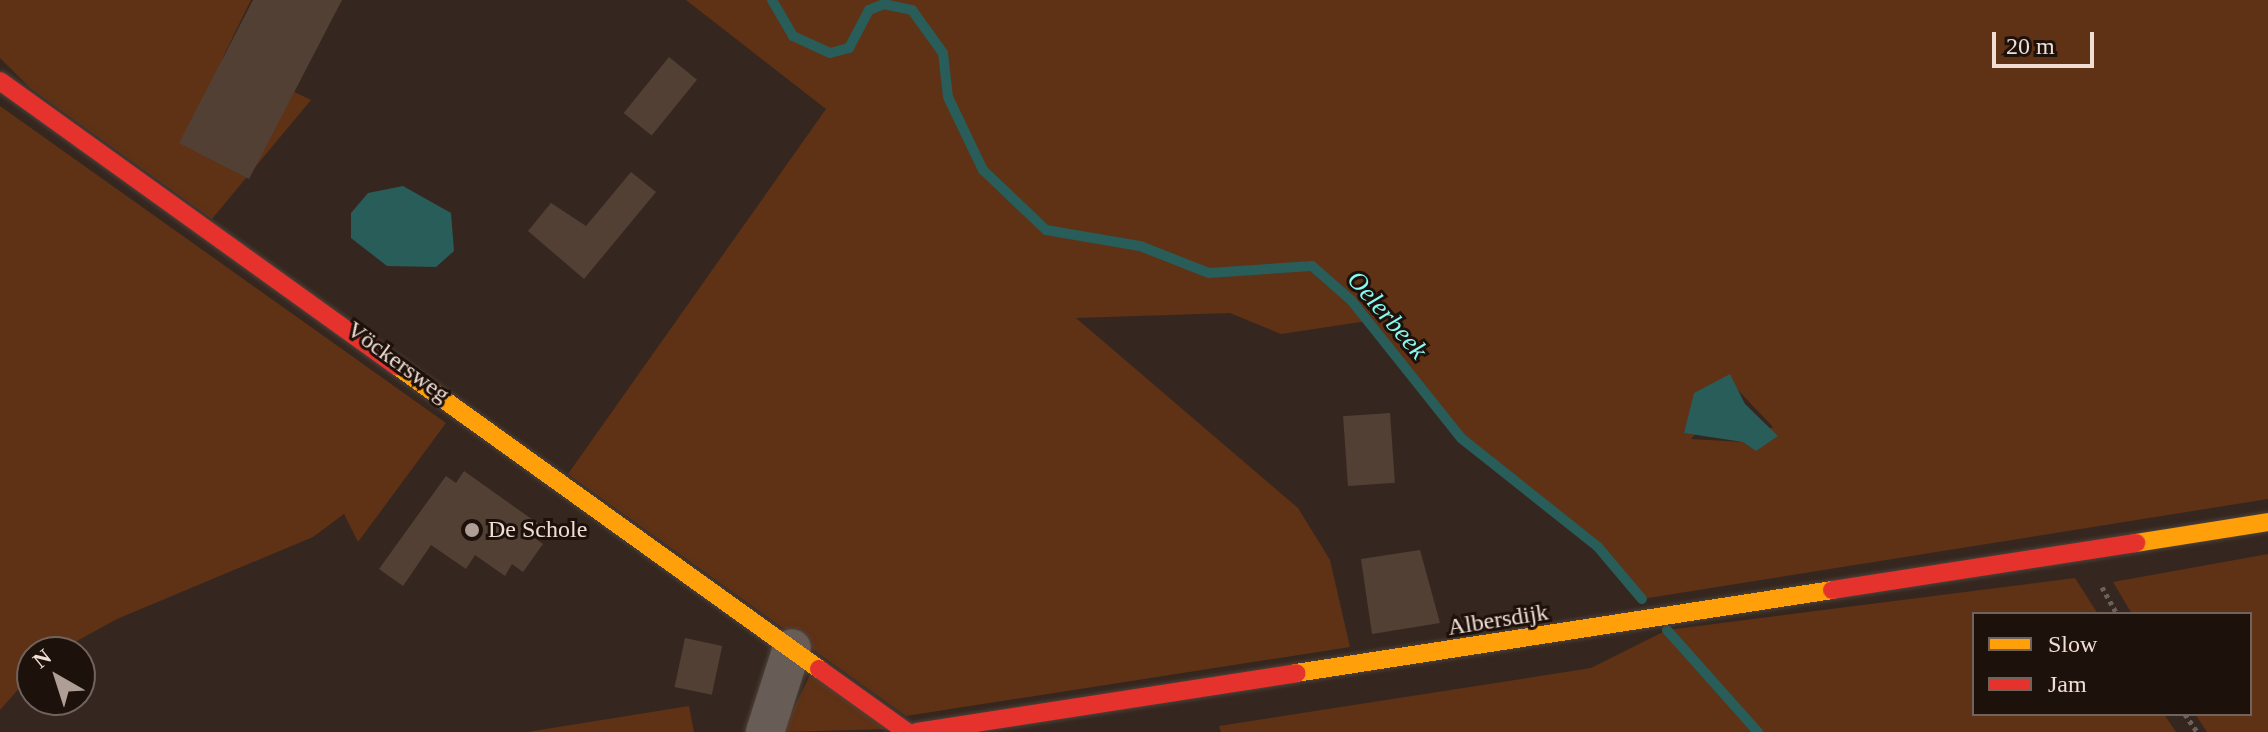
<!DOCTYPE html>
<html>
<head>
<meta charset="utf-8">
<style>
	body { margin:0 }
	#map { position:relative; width:2268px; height:732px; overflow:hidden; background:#35271f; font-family:Georgia,serif }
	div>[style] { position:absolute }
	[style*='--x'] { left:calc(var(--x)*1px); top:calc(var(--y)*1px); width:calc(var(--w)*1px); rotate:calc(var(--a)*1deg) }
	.green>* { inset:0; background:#5f3115 }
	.water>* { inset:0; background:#285d59 }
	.stream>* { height:10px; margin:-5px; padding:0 5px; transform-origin:5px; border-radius:5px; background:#285d59 }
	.building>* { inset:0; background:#534035; transform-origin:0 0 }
	.path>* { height:5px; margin-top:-2.5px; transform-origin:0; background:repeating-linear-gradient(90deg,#6b615b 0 4px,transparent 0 8px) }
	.roads { filter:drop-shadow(0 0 2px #4e423b) drop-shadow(0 0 2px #4e423b) }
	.street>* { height:38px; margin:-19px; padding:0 19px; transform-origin:19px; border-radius:19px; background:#675c56 }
	.slow>* { height:18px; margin:-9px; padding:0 9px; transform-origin:9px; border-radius:9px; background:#ff9f0a }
	.jam>* { height:18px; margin:-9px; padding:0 9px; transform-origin:9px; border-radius:9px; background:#e5322d }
	.dots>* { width:22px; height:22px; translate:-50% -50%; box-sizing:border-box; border:4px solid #1d110b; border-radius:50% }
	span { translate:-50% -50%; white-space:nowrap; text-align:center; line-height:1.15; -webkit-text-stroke:6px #1d110b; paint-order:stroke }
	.street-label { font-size:24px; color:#f0ded5 }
	.poi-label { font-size:24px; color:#f0ded5 }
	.left { translate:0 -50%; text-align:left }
	.water-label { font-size:26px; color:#87faf3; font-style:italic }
	.legend { position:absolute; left:1972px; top:612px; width:280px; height:104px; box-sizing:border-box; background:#1d110b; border:2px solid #71635c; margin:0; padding:10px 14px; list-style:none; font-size:24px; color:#f0ded5 }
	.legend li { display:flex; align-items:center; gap:16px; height:40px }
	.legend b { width:40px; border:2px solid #71635c }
	.north { position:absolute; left:16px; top:636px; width:80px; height:80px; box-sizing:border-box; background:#1d110b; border:2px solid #71635c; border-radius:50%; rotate:321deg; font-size:22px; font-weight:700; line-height:32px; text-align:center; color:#f0ded5 }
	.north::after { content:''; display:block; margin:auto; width:28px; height:36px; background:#af9e95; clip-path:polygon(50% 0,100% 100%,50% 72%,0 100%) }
	.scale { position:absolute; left:1992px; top:32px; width:102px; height:36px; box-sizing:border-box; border:4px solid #f0ded5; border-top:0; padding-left:10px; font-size:24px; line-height:28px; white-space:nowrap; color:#f0ded5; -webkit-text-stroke:6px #1d110b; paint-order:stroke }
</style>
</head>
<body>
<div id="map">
	<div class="green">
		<div style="clip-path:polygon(0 0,251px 0,223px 57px,311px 100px,212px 219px,30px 88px,0 58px)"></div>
		<div style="clip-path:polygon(evenodd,686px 0,2268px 0,2268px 499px,1642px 599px,1598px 547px,1461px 438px,1367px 321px,1281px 334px,1230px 313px,1076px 318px,1298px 508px,1330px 560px,1350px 647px,906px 716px,568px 474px,826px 109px,686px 0,1736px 388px,1773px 427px,1743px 442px,1691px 439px,1736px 388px)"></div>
		<div style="clip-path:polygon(0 106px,446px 423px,358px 542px,344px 514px,313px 537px,117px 619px,57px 652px,32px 652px,32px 674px,0 710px)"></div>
		<div style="clip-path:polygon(2268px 554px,2268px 732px,2207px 732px,2195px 714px,2250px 714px,2250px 614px,2132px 614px,2113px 582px)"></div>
		<div style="clip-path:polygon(2075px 578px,2098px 614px,1974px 614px,1974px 714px,2164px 714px,2176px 732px,1221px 732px,1219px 726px,1591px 668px,1667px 630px)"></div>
		<div style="clip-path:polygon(811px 673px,888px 729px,782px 732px)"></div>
		<div style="clip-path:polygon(689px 706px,694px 732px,527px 732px)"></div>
	</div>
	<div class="water">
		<div style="clip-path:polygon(403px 186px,451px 213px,454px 251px,436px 267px,387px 266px,351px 238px,351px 213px,368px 193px)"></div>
		<div style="clip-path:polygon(1730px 374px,1745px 404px,1778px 436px,1756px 451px,1743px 442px,1684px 433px,1694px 393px)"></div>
	</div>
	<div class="stream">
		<div style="--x:772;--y:0;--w:42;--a:59.7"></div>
		<div style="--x:793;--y:36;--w:41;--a:24.7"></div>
		<div style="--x:830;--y:53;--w:20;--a:-15"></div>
		<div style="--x:849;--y:48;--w:43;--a:-62.2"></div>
		<div style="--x:869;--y:10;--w:16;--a:-22"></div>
		<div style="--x:884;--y:4;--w:29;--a:12"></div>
		<div style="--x:912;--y:10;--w:53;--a:54.2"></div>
		<div style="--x:943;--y:53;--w:44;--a:83.5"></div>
		<div style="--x:948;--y:97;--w:81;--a:64.4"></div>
		<div style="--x:983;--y:170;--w:87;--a:43.6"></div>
		<div style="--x:1046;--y:230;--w:95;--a:9.7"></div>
		<div style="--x:1140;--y:246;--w:74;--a:21.4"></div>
		<div style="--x:1209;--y:273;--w:103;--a:-3.9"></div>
		<div style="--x:1312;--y:266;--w:52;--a:41.1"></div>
		<div style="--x:1351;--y:300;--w:176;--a:51.4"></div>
		<div style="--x:1461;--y:438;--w:175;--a:38.5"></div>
		<div style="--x:1598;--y:547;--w:68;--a:49.8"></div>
		<div style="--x:1667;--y:630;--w:137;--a:48.3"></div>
	</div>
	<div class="building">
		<div style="clip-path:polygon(253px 0,342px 0,249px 179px,179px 143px)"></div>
		<div style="left:669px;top:57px;width:36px;height:72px;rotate:39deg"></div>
		<div style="clip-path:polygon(631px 172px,656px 192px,584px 279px,528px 231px,551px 203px,586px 226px)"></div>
		<div style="left:1390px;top:413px;width:70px;height:47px;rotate:86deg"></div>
		<div style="clip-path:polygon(464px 471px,540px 525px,532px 536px,543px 544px,523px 572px,512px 564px,505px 576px,475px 555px,466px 569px,431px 545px,403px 586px,379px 569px,446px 476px,456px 483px)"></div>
		<div style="clip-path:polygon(1420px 550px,1440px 623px,1372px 634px,1361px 559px)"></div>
		<div style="left:685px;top:638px;width:38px;height:50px;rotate:12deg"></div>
	</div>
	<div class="path">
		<div style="--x:2102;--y:587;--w:31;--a:61"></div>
		<div style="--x:2185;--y:714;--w:22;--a:56"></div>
	</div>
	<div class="roads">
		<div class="street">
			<div style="--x:765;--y:732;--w:88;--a:-72.2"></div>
		</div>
		<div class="slow">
			<div style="--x:397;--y:366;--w:520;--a:35.68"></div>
			<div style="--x:2136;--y:543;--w:134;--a:-9"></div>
			<div style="--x:1296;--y:673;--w:542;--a:-8.8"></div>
		</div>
		<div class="jam">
			<div style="--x:0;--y:81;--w:489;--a:35.7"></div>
			<div style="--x:1832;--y:590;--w:308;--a:-8.8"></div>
			<div style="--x:819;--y:669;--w:108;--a:35.6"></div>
			<div style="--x:917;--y:732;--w:384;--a:-8.8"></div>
		</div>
	</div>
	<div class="dots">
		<div style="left:472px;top:530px;background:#af9e95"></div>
	</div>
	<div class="street-label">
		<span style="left:398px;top:362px;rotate:36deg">Vöckersweg</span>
		<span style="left:1498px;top:620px;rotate:-9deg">Albersdijk</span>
	</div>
	<div class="poi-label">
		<span class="left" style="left:488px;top:530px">De Schole</span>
	</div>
	<div class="water-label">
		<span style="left:1387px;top:315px;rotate:49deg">Oelerbeek</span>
	</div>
	<ul class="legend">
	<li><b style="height:10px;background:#ff9f0a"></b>Slow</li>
	<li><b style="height:10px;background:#e5322d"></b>Jam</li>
	</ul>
	<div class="north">N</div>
	<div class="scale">20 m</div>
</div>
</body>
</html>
